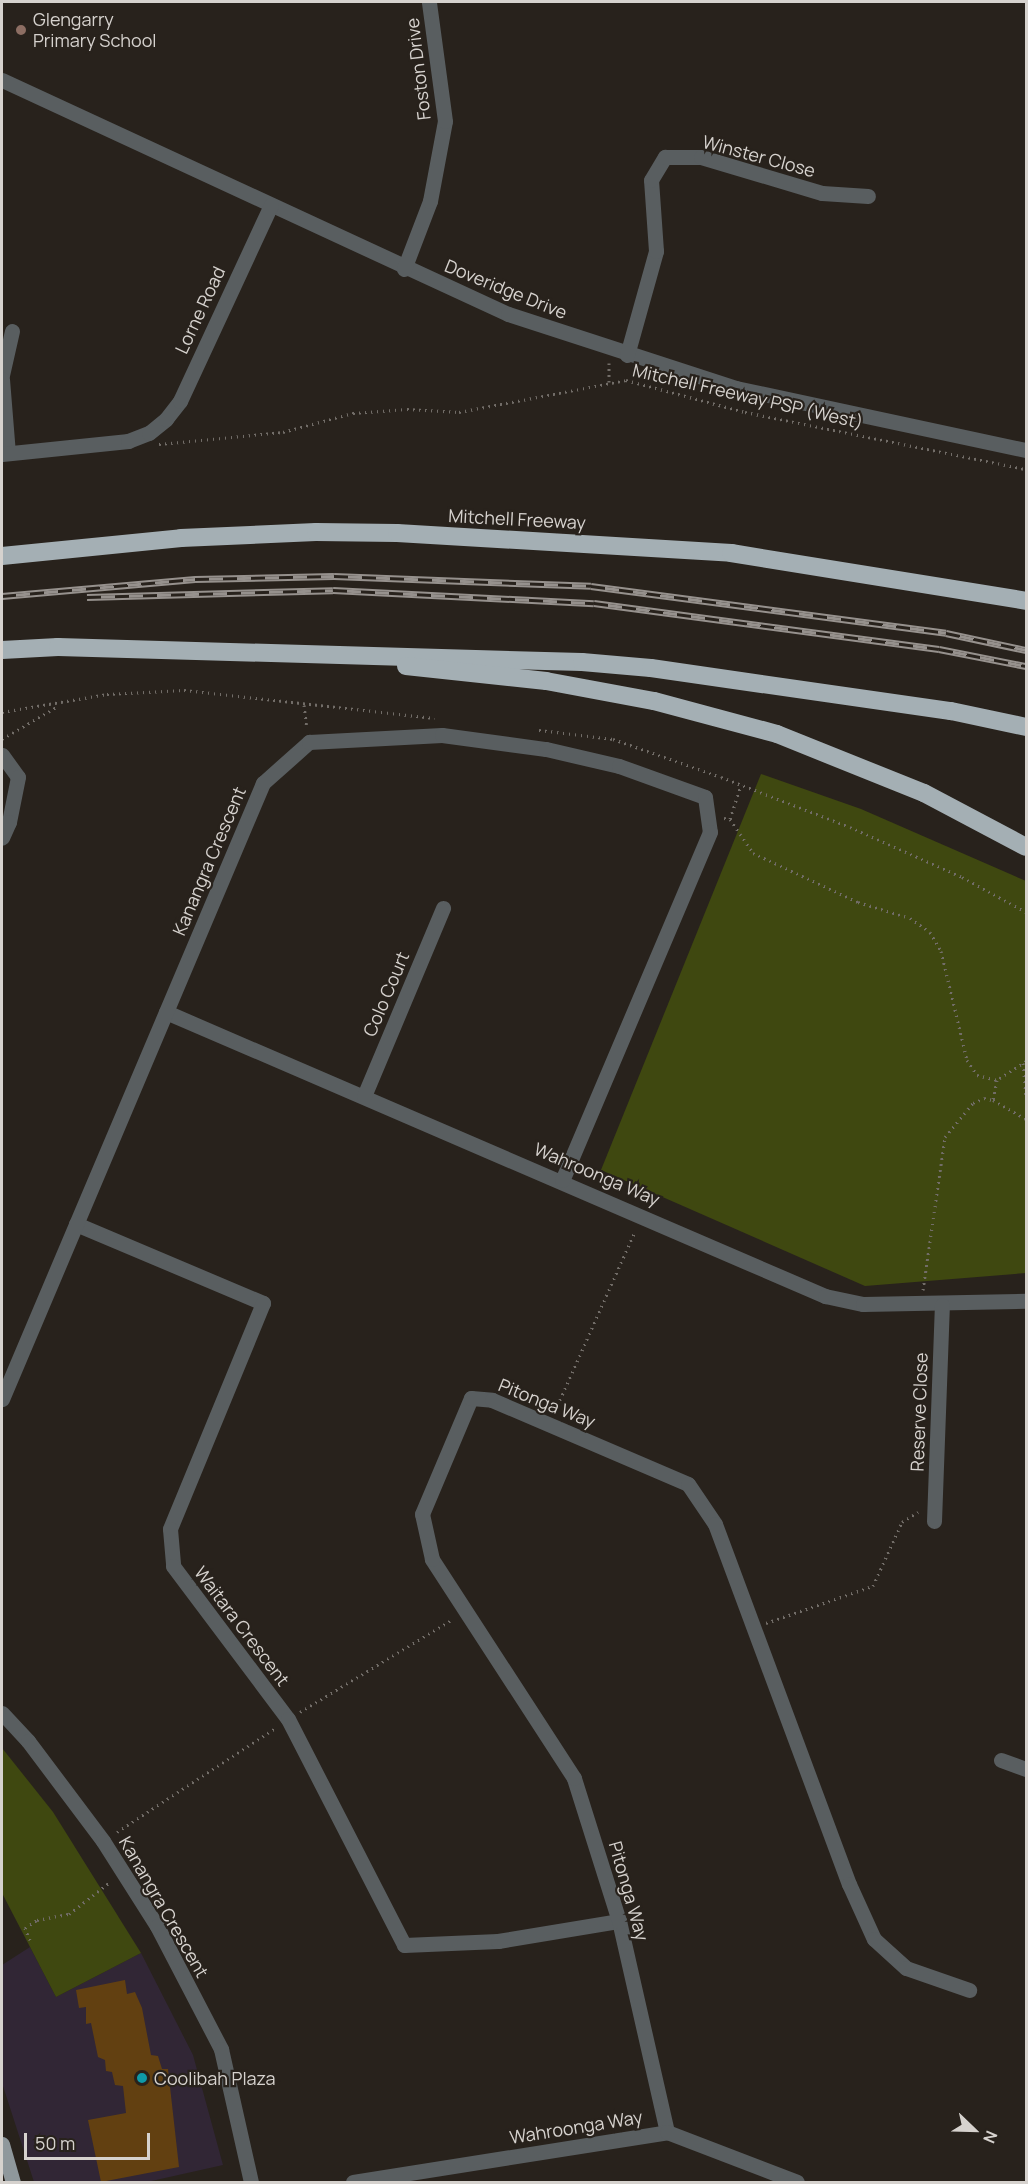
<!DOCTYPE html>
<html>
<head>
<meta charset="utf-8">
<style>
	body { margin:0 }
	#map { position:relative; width:1028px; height:2184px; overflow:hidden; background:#28221c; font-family:Manrope,sans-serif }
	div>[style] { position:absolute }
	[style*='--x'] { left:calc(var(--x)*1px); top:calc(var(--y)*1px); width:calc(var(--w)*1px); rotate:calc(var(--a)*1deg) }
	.commercial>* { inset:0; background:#312635 }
	.green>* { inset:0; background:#3f4810 }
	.building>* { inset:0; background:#624011 }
	.path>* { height:3px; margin-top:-1.5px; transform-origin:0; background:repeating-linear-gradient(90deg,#726d68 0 1.5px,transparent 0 6px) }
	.minor>* { height:15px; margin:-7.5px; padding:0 7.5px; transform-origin:7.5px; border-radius:7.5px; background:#595e60 }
	.major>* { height:15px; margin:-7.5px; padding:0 7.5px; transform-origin:7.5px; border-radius:7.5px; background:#8f989c }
	.highway>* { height:18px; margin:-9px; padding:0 9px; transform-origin:9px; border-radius:9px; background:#a4afb4 }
	.rail>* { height:7px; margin-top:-3.5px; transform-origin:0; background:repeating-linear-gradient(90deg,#28221c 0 14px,#96918d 0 28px); box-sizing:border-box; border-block:2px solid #96918d }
	.dots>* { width:16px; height:16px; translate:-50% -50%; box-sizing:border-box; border:3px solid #28221c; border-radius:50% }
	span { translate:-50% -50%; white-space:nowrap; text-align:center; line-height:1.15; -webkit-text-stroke:4.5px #28221c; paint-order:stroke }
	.poi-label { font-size:18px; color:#d6d2ce }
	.left { translate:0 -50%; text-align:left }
	.street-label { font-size:18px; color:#d6d2ce }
	.frame { position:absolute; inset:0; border:3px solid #d6d2ce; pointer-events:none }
	.north { position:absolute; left:944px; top:2100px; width:60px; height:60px; -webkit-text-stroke:4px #28221c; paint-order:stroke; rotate:113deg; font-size:16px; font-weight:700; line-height:24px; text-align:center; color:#d6d2ce }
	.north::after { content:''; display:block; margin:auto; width:21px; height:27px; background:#d6d2ce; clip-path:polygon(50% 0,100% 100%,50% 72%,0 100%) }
	.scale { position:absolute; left:24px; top:2133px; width:126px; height:27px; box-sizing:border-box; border:3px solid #d6d2ce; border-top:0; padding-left:8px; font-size:18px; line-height:21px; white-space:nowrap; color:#d6d2ce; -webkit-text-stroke:4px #28221c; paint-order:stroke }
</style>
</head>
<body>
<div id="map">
	<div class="commercial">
		<div style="clip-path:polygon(30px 1947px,56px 1997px,141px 1953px,193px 2055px,223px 2165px,147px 2182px,34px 2182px,2px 2083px,2px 1965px)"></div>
	</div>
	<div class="green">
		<div style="clip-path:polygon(761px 774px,861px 809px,1026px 881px,1026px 1273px,865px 1286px,601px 1170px)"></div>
		<div style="clip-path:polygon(2px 1748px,53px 1812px,141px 1953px,56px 1997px,2px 1893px)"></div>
	</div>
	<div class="building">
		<div style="clip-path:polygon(125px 1980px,127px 1994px,135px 1992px,142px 2008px,151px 2055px,158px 2056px,162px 2069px,168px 2069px,179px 2167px,101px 2182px,88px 2120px,126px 2113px,123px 2086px,115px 2085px,112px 2072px,106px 2071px,105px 2060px,98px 2057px,91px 2023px,86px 2024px,86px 2007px,79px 2008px,76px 1990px)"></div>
	</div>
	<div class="path">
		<div style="--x:609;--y:363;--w:19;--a:90"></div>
		<div style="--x:159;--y:444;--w:125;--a:-5.5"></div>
		<div style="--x:283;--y:432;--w:73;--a:-15.2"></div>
		<div style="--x:353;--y:413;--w:54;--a:-4.2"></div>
		<div style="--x:407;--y:409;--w:52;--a:3.3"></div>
		<div style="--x:459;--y:412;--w:170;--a:-10.8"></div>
		<div style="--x:626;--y:380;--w:123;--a:15.1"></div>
		<div style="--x:745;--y:412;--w:287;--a:11.5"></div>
		<div style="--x:304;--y:705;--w:23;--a:83"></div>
		<div style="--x:2;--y:712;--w:107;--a:-9.7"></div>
		<div style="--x:107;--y:694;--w:77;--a:-3"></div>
		<div style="--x:184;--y:690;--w:252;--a:6.4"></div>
		<div style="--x:539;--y:730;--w:75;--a:6.9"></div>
		<div style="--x:613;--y:739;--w:114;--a:19.4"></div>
		<div style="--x:721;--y:777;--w:138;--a:21.2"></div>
		<div style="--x:850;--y:827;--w:123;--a:24.1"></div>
		<div style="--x:962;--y:877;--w:73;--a:28.7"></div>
		<div style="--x:2;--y:739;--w:65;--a:-30.5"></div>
		<div style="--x:724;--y:818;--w:6;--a:9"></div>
		<div style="--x:730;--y:819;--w:41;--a:55.9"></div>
		<div style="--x:753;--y:853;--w:116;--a:25"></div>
		<div style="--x:858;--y:902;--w:54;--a:17.1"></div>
		<div style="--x:910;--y:918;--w:24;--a:35"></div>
		<div style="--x:930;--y:932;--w:22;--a:60"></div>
		<div style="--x:941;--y:951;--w:112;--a:76.6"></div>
		<div style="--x:967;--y:1060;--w:18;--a:56"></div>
		<div style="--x:977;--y:1075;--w:21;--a:14"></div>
		<div style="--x:730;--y:819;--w:36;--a:-72"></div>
		<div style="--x:1026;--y:1061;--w:35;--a:147"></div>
		<div style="--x:997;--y:1080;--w:20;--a:101"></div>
		<div style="--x:993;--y:1100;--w:38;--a:30"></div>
		<div style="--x:1023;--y:1063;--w:32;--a:85"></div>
		<div style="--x:923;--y:1290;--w:155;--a:-81.8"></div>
		<div style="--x:945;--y:1137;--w:44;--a:-50.5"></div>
		<div style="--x:973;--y:1103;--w:12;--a:-24"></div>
		<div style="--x:984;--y:1098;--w:9;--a:13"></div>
		<div style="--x:555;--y:1411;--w:197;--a:-66"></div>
		<div style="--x:766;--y:1623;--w:113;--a:-19.1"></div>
		<div style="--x:873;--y:1586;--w:70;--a:-65.6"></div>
		<div style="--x:902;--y:1522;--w:19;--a:-32"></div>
		<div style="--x:300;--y:1712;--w:179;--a:-31.3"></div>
		<div style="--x:117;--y:1832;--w:191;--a:-33.3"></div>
		<div style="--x:30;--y:1940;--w:13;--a:-113"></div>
		<div style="--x:25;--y:1928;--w:14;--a:-34"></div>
		<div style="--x:37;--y:1920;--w:33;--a:-11"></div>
		<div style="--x:69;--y:1914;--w:52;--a:-38"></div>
	</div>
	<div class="minor">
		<div style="--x:2;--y:80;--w:557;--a:24.82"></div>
		<div style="--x:508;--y:314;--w:240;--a:18"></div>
		<div style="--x:736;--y:388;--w:297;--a:12.1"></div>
		<div style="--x:404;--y:269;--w:73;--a:-69.1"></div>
		<div style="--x:430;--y:201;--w:81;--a:-79.4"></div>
		<div style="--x:445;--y:121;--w:120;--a:-97.7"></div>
		<div style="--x:627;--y:355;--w:108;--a:-74.4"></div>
		<div style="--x:656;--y:251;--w:71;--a:-94"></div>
		<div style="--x:651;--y:180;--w:27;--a:-59"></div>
		<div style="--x:665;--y:157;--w:36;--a:0"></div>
		<div style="--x:701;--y:157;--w:126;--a:16.6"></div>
		<div style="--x:822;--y:193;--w:46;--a:3.7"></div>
		<div style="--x:2;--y:375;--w:45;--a:-77.2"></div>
		<div style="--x:2;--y:379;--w:74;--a:85.4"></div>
		<div style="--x:2;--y:454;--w:127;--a:-5.9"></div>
		<div style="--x:128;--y:441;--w:22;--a:-21"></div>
		<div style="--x:149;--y:433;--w:22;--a:-39"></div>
		<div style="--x:166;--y:419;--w:23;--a:-52"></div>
		<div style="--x:180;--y:401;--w:216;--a:-65.1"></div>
		<div style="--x:2;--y:755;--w:27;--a:54"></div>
		<div style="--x:18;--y:777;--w:46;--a:101.3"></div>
		<div style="--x:9;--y:822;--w:17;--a:114"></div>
		<div style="--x:166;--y:1012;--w:718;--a:23.31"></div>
		<div style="--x:825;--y:1296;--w:39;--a:12"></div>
		<div style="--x:863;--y:1304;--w:163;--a:-1.1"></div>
		<div style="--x:364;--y:1096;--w:204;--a:-67.2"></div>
		<div style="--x:76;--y:1224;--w:203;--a:22.9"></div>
		<div style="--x:263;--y:1303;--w:244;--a:112.4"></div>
		<div style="--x:170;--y:1529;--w:37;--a:85"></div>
		<div style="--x:173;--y:1566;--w:191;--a:53.1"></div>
		<div style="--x:288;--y:1719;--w:254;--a:62.8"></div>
		<div style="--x:404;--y:1945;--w:94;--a:-2.4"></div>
		<div style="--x:498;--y:1941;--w:123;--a:-9.4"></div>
		<div style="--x:2;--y:1399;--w:669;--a:-67.04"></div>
		<div style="--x:263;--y:783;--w:62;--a:-41.7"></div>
		<div style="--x:309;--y:742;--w:133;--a:-3"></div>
		<div style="--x:442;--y:735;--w:105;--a:7.7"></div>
		<div style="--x:546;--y:749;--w:75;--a:13.1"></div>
		<div style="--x:619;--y:766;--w:91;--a:19.8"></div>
		<div style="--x:705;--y:797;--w:35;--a:82"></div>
		<div style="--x:710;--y:832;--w:378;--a:113"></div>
		<div style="--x:934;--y:1521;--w:216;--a:-87.9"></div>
		<div style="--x:2;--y:1713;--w:38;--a:47"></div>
		<div style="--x:28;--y:1741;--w:125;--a:53.1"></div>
		<div style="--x:103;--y:1841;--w:101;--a:57.6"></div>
		<div style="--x:157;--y:1926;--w:139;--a:62.5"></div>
		<div style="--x:221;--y:2049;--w:136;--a:77.3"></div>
		<div style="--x:1001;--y:1760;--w:27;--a:20"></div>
		<div style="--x:667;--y:2132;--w:216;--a:-102.8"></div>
		<div style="--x:619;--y:1921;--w:150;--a:-107.5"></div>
		<div style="--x:574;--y:1778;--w:261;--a:-123"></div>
		<div style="--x:432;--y:1559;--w:46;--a:-102.5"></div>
		<div style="--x:422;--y:1514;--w:126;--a:-67.1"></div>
		<div style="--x:471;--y:1398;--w:21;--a:5"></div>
		<div style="--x:492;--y:1400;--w:213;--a:23.2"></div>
		<div style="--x:688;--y:1484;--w:48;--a:56"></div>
		<div style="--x:715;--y:1524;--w:384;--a:69.6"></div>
		<div style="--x:849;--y:1884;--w:60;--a:65.6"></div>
		<div style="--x:874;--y:1939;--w:43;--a:42.2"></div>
		<div style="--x:906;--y:1968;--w:67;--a:19.2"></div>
		<div style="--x:353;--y:2182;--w:318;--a:-9"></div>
		<div style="--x:667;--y:2132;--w:139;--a:21"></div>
	</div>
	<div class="major">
		<div style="--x:2;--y:2144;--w:40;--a:74"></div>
	</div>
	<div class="highway">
		<div style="--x:2;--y:556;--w:180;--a:-5.7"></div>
		<div style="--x:181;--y:538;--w:135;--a:-2.5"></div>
		<div style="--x:316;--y:532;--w:81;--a:0.7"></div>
		<div style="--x:397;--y:533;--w:335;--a:3.4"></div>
		<div style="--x:731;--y:553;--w:299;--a:9.2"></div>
		<div style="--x:2;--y:650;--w:56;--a:-3.1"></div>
		<div style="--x:58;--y:647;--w:524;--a:1.64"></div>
		<div style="--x:582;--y:662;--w:69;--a:5"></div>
		<div style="--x:651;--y:668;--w:303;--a:8.2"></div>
		<div style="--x:951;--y:711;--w:77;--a:12"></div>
		<div style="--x:406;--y:666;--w:141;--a:6.1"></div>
		<div style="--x:546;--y:681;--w:110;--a:10.5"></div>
		<div style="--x:654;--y:701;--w:127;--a:15"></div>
		<div style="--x:777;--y:734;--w:158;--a:21.9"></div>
		<div style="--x:924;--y:793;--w:115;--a:27.9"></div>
	</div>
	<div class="rail">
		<div style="--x:2;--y:596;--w:194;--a:-5"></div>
		<div style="--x:195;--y:579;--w:139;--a:-1.2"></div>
		<div style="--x:334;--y:576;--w:257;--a:2.2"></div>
		<div style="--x:591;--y:586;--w:358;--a:7.5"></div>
		<div style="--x:946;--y:633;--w:82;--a:12"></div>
		<div style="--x:87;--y:597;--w:246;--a:-1.6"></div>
		<div style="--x:333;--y:590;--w:261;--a:2.9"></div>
		<div style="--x:594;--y:603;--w:348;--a:7.6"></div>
		<div style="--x:939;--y:649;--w:89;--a:11.1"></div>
	</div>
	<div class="dots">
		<div style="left:21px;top:30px;background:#8d6e63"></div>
		<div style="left:142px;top:2078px;background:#0f9aa8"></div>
	</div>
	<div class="poi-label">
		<span class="left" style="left:33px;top:30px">Glengarry<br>Primary School</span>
		<span class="left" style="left:154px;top:2078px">Coolibah Plaza</span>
	</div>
	<div class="street-label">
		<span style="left:418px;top:69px;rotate:-97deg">Foston Drive</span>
		<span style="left:759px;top:156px;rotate:15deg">Winster Close</span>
		<span style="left:506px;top:289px;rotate:22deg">Doveridge Drive</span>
		<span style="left:200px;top:310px;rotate:-65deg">Lorne Road</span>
		<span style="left:748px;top:396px;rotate:13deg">Mitchell Freeway PSP (West)</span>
		<span style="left:517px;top:519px;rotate:3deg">Mitchell Freeway</span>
		<span style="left:209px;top:861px;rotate:-67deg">Kanangra Crescent</span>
		<span style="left:386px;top:994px;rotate:-67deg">Colo Court</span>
		<span style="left:597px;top:1174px;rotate:23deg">Wahroonga Way</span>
		<span style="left:547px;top:1403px;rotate:22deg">Pitonga Way</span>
		<span style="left:919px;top:1412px;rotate:-88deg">Reserve Close</span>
		<span style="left:242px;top:1626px;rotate:53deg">Waitara Crescent</span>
		<span style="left:629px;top:1891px;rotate:74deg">Pitonga Way</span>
		<span style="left:164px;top:1907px;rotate:60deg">Kanangra Crescent</span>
		<span style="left:576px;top:2127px;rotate:-9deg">Wahroonga Way</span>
	</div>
	<div class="frame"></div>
	<div class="north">N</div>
	<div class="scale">50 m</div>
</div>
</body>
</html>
